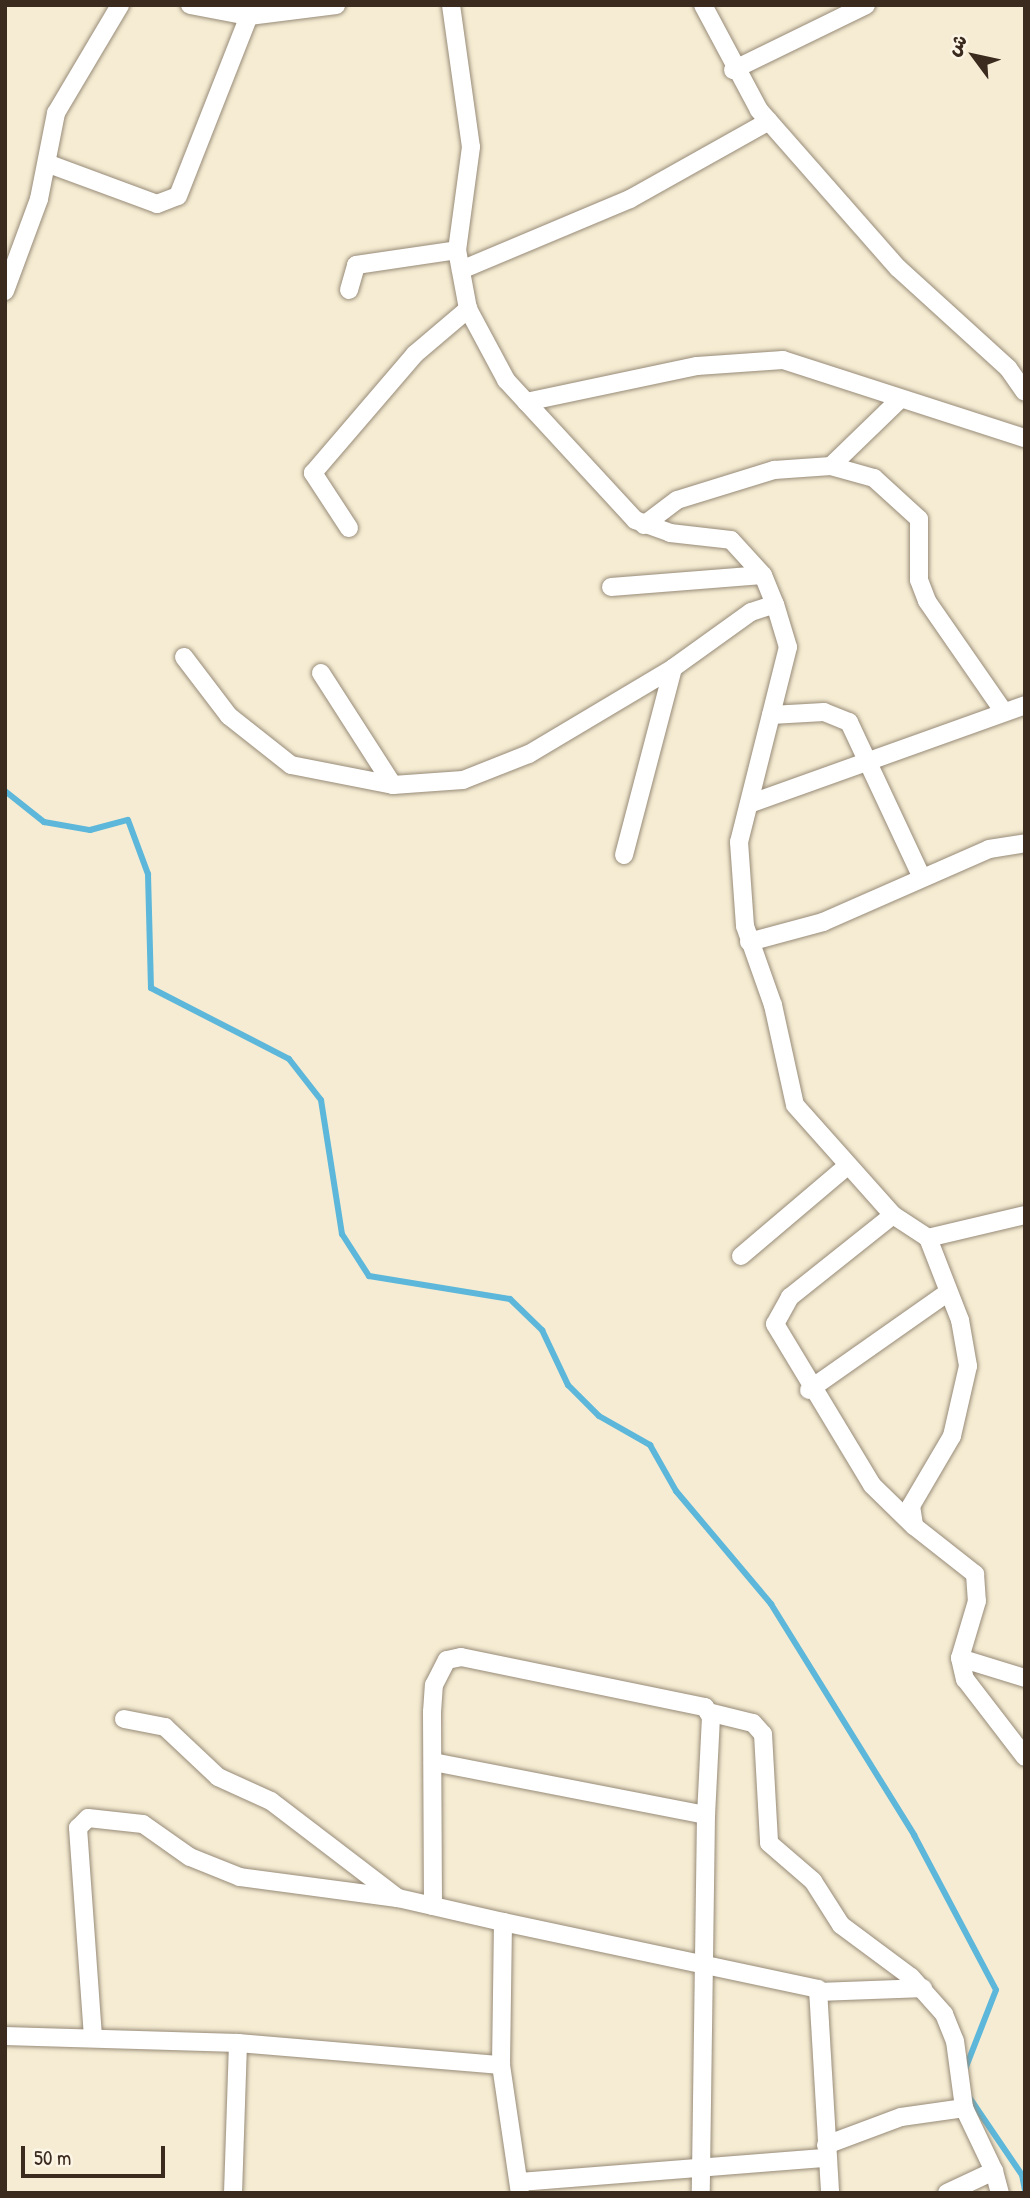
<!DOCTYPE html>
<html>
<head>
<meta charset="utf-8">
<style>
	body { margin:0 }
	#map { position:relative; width:1030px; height:2198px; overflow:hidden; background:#f5ecd3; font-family:"Patrick Hand","Playpen Sans Arabic",sans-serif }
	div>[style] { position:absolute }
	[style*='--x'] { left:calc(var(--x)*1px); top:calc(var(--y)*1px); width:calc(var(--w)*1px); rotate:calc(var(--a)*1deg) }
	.stream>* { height:6px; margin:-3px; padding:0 3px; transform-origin:3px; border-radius:3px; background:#5cb7da }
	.roads { filter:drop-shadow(0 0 2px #988b78) drop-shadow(0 0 2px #988b78) }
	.street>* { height:18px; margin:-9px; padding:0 9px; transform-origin:9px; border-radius:9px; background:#fff }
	span { translate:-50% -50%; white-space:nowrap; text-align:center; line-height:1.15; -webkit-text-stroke:5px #fcf5e5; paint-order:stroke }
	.frame { position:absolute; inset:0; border:7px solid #3b2a1e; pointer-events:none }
	.north { position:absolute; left:939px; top:21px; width:70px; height:70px; -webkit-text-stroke:5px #fcf5e5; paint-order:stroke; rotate:303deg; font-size:19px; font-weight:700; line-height:28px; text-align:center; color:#3b2a1e }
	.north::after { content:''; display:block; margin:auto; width:24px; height:32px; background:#3b2a1e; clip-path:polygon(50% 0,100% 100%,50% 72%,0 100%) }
	.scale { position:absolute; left:21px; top:2146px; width:144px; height:32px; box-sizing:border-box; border:4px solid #3b2a1e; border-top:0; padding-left:9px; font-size:21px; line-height:24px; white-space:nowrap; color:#3b2a1e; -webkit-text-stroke:5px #fcf5e5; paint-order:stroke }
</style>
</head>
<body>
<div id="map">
	<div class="stream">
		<div style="--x:5;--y:791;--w:50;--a:38.5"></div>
		<div style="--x:44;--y:822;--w:47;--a:9.9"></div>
		<div style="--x:90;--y:830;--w:39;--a:-15"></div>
		<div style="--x:128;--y:820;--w:58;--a:69.7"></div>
		<div style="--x:148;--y:874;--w:114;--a:88.5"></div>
		<div style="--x:151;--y:988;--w:155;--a:27.2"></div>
		<div style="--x:289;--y:1059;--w:52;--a:52"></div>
		<div style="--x:321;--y:1100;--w:136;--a:81.1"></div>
		<div style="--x:342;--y:1234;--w:50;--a:57.3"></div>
		<div style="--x:369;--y:1276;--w:143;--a:9.3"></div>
		<div style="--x:510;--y:1299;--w:45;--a:44.1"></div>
		<div style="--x:542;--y:1330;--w:61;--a:64.7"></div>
		<div style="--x:568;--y:1385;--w:44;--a:45"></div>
		<div style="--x:599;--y:1416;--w:59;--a:29.6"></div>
		<div style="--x:650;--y:1445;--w:53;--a:60.5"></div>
		<div style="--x:676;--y:1491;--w:148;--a:49.9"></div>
		<div style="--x:771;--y:1604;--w:272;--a:58.2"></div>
		<div style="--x:914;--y:1835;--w:175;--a:62.1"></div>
		<div style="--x:996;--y:1990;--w:88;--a:111.3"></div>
		<div style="--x:969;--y:2097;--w:94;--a:55.8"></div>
		<div style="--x:1022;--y:2175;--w:15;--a:79"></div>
	</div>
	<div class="roads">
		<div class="street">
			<div style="--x:190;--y:5;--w:60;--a:10.6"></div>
			<div style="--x:249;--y:16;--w:88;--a:-7.2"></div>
			<div style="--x:451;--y:5;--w:143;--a:82"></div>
			<div style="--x:471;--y:147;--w:104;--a:97.7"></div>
			<div style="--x:457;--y:250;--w:60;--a:79.4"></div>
			<div style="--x:468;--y:309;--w:81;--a:61.8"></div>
			<div style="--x:506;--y:380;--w:190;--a:47.3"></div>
			<div style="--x:635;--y:520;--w:37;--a:20"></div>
			<div style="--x:670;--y:533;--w:61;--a:6.5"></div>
			<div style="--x:731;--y:540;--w:47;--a:47.6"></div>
			<div style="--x:763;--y:575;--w:31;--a:68"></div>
			<div style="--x:703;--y:5;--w:119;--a:61.9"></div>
			<div style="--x:759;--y:110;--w:210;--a:48.7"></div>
			<div style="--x:898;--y:268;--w:149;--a:42.3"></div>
			<div style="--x:1008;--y:368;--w:29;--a:55"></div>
			<div style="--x:733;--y:70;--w:148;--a:-26"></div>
			<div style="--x:49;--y:164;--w:115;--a:20.3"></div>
			<div style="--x:157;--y:204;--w:22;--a:-21"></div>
			<div style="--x:178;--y:196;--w:193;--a:-68.5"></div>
			<div style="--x:461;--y:270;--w:183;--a:-22.8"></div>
			<div style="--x:630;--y:199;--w:159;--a:-29.3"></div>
			<div style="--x:349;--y:290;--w:26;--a:-74"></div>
			<div style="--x:356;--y:265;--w:102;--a:-8.4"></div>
			<div style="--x:5;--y:291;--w:98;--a:-69.7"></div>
			<div style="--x:39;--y:199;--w:88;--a:-78.8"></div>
			<div style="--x:56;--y:113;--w:126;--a:-59.3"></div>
			<div style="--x:526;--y:402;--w:175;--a:-11.9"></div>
			<div style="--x:697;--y:366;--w:86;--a:-4"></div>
			<div style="--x:783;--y:360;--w:254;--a:17.9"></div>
			<div style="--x:831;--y:466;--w:92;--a:-44.1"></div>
			<div style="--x:644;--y:525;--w:41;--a:-37.1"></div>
			<div style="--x:677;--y:500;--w:102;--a:-17.2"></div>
			<div style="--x:774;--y:470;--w:57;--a:-4"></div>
			<div style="--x:831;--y:466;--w:45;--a:15.6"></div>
			<div style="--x:874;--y:478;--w:61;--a:42.3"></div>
			<div style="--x:919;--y:519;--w:61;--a:90"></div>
			<div style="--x:919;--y:580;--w:22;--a:69"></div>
			<div style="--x:927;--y:601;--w:135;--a:55.3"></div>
			<div style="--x:349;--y:528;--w:66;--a:-123.2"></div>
			<div style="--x:313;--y:473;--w:157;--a:-49.4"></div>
			<div style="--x:415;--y:354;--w:70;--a:-40.3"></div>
			<div style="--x:611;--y:587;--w:152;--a:-4.5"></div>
			<div style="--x:184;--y:657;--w:74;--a:52.7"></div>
			<div style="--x:229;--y:716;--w:79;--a:38.3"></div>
			<div style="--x:291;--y:765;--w:104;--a:11.1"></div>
			<div style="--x:393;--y:785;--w:70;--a:-4.1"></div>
			<div style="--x:463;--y:780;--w:71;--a:-21.5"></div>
			<div style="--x:529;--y:754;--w:168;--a:-30.8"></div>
			<div style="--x:673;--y:668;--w:96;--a:-35.7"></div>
			<div style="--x:751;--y:612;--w:25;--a:-18"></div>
			<div style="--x:775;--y:604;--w:45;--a:73.2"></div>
			<div style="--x:788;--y:647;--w:201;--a:104.1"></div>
			<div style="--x:739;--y:842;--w:84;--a:85.9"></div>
			<div style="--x:745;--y:926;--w:84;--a:70.5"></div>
			<div style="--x:773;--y:1005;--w:102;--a:77.6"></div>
			<div style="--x:795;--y:1105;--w:147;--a:48.3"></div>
			<div style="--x:893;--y:1215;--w:42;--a:33.3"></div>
			<div style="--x:321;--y:673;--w:133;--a:57.3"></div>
			<div style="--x:771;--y:715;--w:53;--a:-3.2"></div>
			<div style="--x:824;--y:712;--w:27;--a:22"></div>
			<div style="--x:849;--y:722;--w:170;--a:64.9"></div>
			<div style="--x:749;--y:804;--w:293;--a:-19.7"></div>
			<div style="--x:624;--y:855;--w:193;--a:-75.3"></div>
			<div style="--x:749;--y:942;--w:77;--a:-15.1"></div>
			<div style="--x:823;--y:922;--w:181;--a:-23.7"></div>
			<div style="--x:989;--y:849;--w:36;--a:-9"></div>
			<div style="--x:893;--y:1215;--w:132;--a:141.5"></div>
			<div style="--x:790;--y:1297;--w:31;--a:119"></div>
			<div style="--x:775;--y:1324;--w:188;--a:58.9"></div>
			<div style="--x:872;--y:1485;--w:59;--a:44.3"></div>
			<div style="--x:1025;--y:1215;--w:100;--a:166.7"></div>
			<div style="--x:928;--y:1238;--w:88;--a:68.7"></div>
			<div style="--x:960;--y:1320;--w:47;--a:80.1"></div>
			<div style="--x:968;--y:1366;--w:72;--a:102.9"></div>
			<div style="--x:952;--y:1436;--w:81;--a:120.4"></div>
			<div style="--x:911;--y:1506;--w:20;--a:81"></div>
			<div style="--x:914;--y:1526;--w:78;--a:38.2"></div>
			<div style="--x:975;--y:1574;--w:27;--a:86"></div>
			<div style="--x:977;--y:1601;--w:59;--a:106.6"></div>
			<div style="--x:960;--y:1658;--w:22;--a:77"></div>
			<div style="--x:965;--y:1679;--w:98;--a:52.4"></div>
			<div style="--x:741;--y:1256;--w:139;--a:-40.3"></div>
			<div style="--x:809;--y:1390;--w:169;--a:-35.1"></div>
			<div style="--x:960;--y:1658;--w:68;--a:17.1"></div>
			<div style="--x:708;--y:1712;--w:46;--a:13.7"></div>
			<div style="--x:753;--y:1723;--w:15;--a:48"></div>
			<div style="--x:763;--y:1734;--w:109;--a:86.8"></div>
			<div style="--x:769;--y:1843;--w:58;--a:40.8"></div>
			<div style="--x:813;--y:1881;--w:52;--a:57.5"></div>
			<div style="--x:841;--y:1925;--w:87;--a:36.6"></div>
			<div style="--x:911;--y:1977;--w:50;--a:48.3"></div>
			<div style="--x:944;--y:2014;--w:29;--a:68"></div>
			<div style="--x:955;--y:2041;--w:68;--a:82.3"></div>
			<div style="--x:964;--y:2108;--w:70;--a:64.5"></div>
			<div style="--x:124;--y:1719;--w:42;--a:11"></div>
			<div style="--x:165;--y:1727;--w:73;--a:43.3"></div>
			<div style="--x:218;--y:1777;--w:58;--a:24.4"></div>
			<div style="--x:271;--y:1801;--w:160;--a:37.4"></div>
			<div style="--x:398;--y:1898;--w:108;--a:12.9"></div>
			<div style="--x:503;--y:1922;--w:143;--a:90.8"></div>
			<div style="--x:501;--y:2065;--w:129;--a:81.6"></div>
			<div style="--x:433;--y:1762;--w:278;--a:11"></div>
			<div style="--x:706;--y:1815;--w:378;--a:90.8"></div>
			<div style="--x:433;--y:1906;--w:194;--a:-90.3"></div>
			<div style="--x:432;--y:1712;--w:27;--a:-86"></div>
			<div style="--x:434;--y:1685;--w:28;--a:-63"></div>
			<div style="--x:447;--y:1660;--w:14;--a:-12"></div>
			<div style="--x:461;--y:1657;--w:249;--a:11.6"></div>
			<div style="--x:705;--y:1707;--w:12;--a:59"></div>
			<div style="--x:711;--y:1717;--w:98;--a:92.9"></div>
			<div style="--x:503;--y:1922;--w:322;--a:12"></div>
			<div style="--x:818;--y:1989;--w:204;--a:86.6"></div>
			<div style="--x:820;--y:1992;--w:103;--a:-2.2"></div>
			<div style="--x:5;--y:2036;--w:233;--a:1.7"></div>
			<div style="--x:238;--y:2043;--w:150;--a:91.9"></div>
			<div style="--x:93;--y:2037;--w:210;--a:-94.1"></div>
			<div style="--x:78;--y:1828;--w:14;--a:-45"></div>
			<div style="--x:88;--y:1818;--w:55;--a:6.2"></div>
			<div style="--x:143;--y:1824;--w:57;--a:35.1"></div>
			<div style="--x:190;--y:1857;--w:54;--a:21.8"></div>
			<div style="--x:240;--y:1877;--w:159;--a:7.6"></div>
			<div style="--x:238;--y:2043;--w:264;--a:4.8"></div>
			<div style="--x:826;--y:2145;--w:80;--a:-20.5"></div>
			<div style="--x:901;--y:2117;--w:64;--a:-8.1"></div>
			<div style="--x:519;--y:2182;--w:309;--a:-4.5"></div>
			<div style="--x:947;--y:2193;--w:52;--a:-25.1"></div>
			<div style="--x:994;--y:2171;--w:23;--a:75"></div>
		</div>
	</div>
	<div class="frame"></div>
	<div class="north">ش</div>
	<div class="scale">50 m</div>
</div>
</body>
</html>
